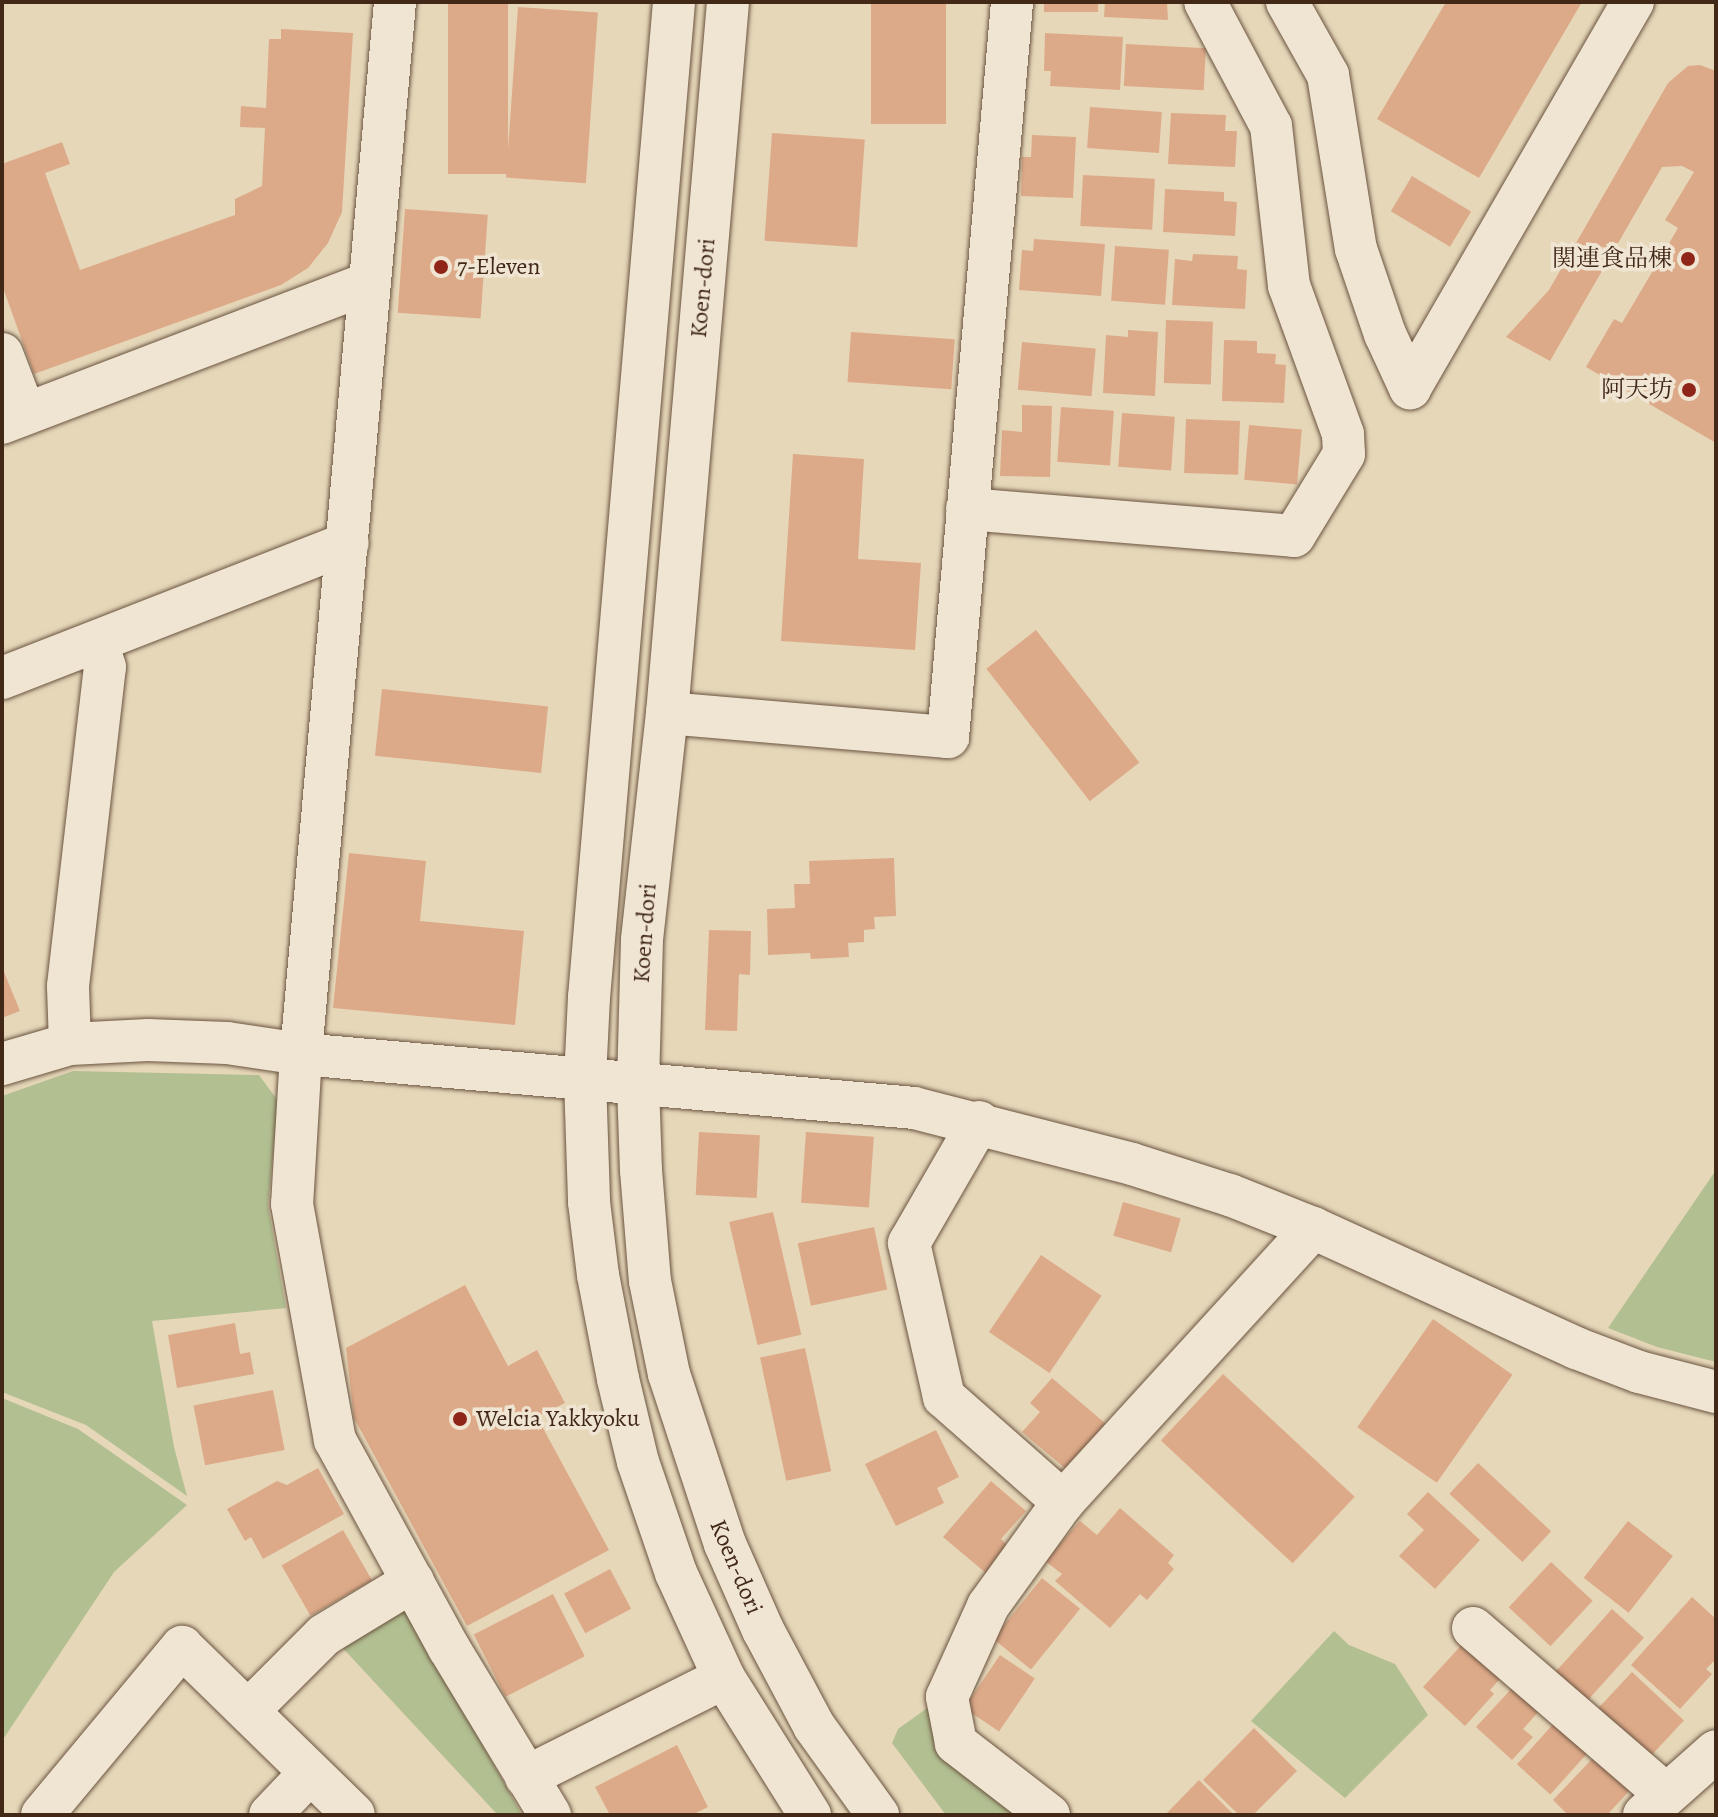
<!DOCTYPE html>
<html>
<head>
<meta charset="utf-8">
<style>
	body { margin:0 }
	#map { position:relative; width:1718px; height:1817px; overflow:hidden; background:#e6d7b9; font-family:Alegreya,"Noto Serif JP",serif }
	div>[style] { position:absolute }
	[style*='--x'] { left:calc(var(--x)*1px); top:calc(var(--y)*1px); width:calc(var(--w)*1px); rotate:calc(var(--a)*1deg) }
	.green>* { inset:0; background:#b2bf91 }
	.building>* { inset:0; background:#ddaa89; transform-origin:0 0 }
	.roads { filter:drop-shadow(0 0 2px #6b5440) drop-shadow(0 0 2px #6b5440) }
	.minor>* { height:42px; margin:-21px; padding:0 21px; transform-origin:21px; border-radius:21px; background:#efe5d2 }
	.dots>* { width:22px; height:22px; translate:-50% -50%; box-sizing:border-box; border:4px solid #efe5d2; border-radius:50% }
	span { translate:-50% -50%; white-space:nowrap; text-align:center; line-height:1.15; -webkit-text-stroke:7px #efe5d2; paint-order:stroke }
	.poi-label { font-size:24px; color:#422817 }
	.right { translate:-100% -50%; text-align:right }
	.left { translate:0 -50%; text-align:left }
	.street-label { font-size:24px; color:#422817 }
	.frame { position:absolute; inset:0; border:4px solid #422817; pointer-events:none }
</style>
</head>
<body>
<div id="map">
	<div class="green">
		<div style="clip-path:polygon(73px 1071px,259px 1075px,278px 1101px,268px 1205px,286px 1308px,152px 1321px,174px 1447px,187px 1496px,86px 1425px,2px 1392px,2px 1096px)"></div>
		<div style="clip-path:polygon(1716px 1170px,1716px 1362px,1657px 1347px,1608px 1328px)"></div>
		<div style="clip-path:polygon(2px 1398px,78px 1429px,187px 1505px,114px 1572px,2px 1741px)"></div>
		<div style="clip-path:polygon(391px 1608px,407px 1610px,522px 1815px,496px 1813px,339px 1644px)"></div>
		<div style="clip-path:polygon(1334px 1631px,1349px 1645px,1395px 1664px,1428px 1715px,1345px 1798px,1251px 1721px)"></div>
		<div style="clip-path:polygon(933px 1704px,1024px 1815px,946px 1815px,892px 1743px,898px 1729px)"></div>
	</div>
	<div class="building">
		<div style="left:448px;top:2px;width:60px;height:172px"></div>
		<div style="left:871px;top:2px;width:75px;height:122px"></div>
		<div style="left:1044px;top:2px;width:54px;height:10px"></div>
		<div style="clip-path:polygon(1105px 2px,1167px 2px,1168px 20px,1104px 17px)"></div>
		<div style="clip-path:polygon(1446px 2px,1582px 2px,1479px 178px,1377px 119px)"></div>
		<div style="left:518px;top:7px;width:80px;height:171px;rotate:4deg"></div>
		<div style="clip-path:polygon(281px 29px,353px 33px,342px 212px,328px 243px,308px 268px,281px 285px,34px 374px,2px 285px,2px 164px,62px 142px,70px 164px,45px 173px,80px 270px,235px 215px,235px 199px,262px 186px,265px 128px,240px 127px,241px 106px,266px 108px,269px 39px,281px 39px)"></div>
		<div style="clip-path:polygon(1045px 33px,1123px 37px,1120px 90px,1050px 86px,1051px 71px,1044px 71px)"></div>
		<div style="left:1126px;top:44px;width:80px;height:42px;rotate:3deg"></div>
		<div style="clip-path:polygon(1700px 65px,1716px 71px,1716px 443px,1586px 367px,1614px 319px,1622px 323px,1678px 228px,1665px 220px,1694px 172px,1682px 166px,1662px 167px,1550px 361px,1506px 337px,1549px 290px,1668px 83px,1688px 66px)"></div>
		<div style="left:1090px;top:107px;width:72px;height:41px;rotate:4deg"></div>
		<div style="clip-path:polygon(1171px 113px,1226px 115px,1225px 131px,1237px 131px,1235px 167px,1168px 164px)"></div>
		<div style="left:772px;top:133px;width:93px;height:108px;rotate:4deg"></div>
		<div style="clip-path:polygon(1032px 135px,1076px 137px,1073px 198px,1021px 196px,1022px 157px,1031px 157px)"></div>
		<div style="left:1083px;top:175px;width:72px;height:51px;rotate:3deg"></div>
		<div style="left:1412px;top:176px;width:69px;height:41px;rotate:31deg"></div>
		<div style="clip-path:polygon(1165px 189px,1224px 192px,1224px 201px,1237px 202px,1235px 236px,1163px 232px)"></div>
		<div style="left:405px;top:209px;width:83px;height:104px;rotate:4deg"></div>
		<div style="clip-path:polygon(1034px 239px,1105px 244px,1101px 296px,1019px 290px,1022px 250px,1033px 251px)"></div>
		<div style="left:1115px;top:246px;width:54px;height:55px;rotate:4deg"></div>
		<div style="clip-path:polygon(1193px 254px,1238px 256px,1237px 269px,1247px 270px,1245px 309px,1172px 305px,1175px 259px,1192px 261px)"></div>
		<div style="left:1166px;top:320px;width:47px;height:63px;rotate:2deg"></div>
		<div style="clip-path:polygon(1128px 330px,1158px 332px,1155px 396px,1103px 393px,1106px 335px,1128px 337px)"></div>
		<div style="left:851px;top:332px;width:104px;height:50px;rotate:4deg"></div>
		<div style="clip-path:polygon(1224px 340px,1257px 341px,1257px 353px,1276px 354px,1275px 364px,1286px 365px,1284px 403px,1222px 401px)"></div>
		<div style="left:1022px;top:342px;width:74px;height:48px;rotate:5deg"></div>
		<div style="clip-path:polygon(1022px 405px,1052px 406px,1050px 477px,1000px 476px,1002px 430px,1022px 432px)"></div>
		<div style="left:1061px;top:407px;width:53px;height:55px;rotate:4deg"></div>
		<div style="left:1122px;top:413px;width:53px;height:54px;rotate:4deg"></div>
		<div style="left:1186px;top:419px;width:54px;height:54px;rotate:2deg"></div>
		<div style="left:1249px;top:425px;width:53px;height:55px;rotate:5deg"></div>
		<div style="clip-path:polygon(793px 454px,864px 459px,858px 559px,921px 563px,915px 650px,781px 641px)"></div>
		<div style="left:1036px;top:630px;width:168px;height:63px;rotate:52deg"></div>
		<div style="left:382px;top:689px;width:167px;height:67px;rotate:6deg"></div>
		<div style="clip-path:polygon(349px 853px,426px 861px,420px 921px,524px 931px,515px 1025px,333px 1008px)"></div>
		<div style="clip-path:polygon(894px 858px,896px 916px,874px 917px,875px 929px,864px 930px,864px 942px,848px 943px,849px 957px,811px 959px,810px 953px,768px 955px,767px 909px,795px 908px,794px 884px,810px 884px,809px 861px)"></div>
		<div style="clip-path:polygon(709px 930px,751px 931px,750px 975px,739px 974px,737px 1031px,705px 1030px)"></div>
		<div style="clip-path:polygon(2px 967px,20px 1011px,2px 1018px)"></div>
		<div style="left:699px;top:1132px;width:61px;height:63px;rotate:3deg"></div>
		<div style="left:806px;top:1132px;width:68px;height:71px;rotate:4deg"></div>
		<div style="left:1123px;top:1202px;width:60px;height:35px;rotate:16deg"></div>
		<div style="left:773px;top:1212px;width:126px;height:45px;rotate:77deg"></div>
		<div style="left:874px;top:1227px;width:64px;height:78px;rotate:78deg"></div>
		<div style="left:1041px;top:1255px;width:73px;height:93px;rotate:34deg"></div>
		<div style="clip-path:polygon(465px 1285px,508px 1366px,537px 1350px,565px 1403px,537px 1417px,609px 1550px,467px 1626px,354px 1418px,346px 1348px)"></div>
		<div style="left:1433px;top:1319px;width:97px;height:132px;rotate:35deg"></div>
		<div style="clip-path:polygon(235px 1323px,240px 1354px,250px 1352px,254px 1374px,177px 1388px,168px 1335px)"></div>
		<div style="left:805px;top:1348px;width:126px;height:46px;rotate:78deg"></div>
		<div style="left:1223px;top:1374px;width:180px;height:91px;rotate:43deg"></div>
		<div style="clip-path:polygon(1052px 1378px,1106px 1424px,1067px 1470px,1022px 1432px,1040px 1412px,1030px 1403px)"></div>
		<div style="left:273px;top:1390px;width:61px;height:81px;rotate:79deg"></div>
		<div style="clip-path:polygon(936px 1430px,959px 1477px,937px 1488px,944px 1503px,896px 1526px,865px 1464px)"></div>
		<div style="left:1478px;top:1463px;width:100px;height:42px;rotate:43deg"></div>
		<div style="clip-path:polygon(318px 1468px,344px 1514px,263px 1559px,251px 1537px,245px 1541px,227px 1509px,277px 1481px,287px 1485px)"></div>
		<div style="clip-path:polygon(991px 1481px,1026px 1511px,1001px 1539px,1009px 1547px,987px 1574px,943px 1537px)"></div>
		<div style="clip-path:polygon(1428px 1492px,1480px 1540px,1435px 1589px,1399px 1556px,1424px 1530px,1407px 1514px)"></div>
		<div style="clip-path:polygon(1120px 1508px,1174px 1555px,1168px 1563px,1174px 1569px,1147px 1600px,1140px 1594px,1110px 1628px,1055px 1581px,1062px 1574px,1045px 1561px,1080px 1521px,1097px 1535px)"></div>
		<div style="left:1628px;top:1521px;width:57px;height:72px;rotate:38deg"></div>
		<div style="left:343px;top:1530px;width:58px;height:71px;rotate:60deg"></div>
		<div style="left:1551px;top:1562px;width:57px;height:62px;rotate:43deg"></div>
		<div style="left:610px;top:1569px;width:45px;height:52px;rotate:62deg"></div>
		<div style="left:1042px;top:1578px;width:49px;height:78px;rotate:39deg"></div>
		<div style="left:553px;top:1594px;width:70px;height:89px;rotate:63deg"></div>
		<div style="clip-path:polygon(1692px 1597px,1716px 1619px,1716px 1659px,1706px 1669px,1712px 1674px,1680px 1709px,1631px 1665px)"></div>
		<div style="left:1612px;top:1609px;width:43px;height:89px;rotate:42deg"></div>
		<div style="clip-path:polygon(1468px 1638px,1506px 1672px,1490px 1690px,1494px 1694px,1465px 1726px,1423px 1687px)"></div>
		<div style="left:1000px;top:1655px;width:42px;height:64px;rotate:34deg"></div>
		<div style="left:1632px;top:1672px;width:71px;height:57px;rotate:43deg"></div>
		<div style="clip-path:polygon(1514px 1686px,1540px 1710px,1523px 1729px,1533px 1737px,1512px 1760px,1476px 1727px)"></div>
		<div style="left:1555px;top:1722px;width:45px;height:57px;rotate:42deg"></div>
		<div style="clip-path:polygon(1254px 1728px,1297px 1771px,1253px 1815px,1239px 1815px,1203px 1780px)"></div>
		<div style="clip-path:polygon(677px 1745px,708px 1807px,692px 1815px,610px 1815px,595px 1787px)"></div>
		<div style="clip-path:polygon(1595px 1756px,1631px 1789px,1607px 1815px,1568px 1815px,1553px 1800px)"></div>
		<div style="clip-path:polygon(1199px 1780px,1234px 1815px,1165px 1815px)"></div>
	</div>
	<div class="roads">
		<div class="minor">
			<div style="--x:395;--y:2;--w:1056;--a:95.11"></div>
			<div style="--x:301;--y:1054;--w:150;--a:93.4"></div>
			<div style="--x:292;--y:1204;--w:240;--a:79.7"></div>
			<div style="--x:335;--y:1440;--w:237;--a:61.3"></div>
			<div style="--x:449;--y:1648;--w:195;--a:58.8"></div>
			<div style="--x:674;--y:2;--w:999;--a:94.88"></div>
			<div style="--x:589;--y:997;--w:82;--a:92.8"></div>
			<div style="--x:585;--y:1079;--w:123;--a:88.1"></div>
			<div style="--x:589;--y:1202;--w:74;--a:83"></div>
			<div style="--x:598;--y:1275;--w:106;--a:79.1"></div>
			<div style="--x:618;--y:1379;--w:85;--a:76.5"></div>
			<div style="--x:638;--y:1462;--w:117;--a:71.1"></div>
			<div style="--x:676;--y:1573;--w:115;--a:65.4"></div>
			<div style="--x:724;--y:1678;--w:162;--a:57.9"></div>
			<div style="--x:728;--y:2;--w:714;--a:94.9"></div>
			<div style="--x:667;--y:713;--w:228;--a:96.3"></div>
			<div style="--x:642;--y:940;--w:145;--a:91.6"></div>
			<div style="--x:638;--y:1085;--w:85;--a:88"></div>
			<div style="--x:641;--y:1170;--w:111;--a:85.4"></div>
			<div style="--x:650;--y:1281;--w:95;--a:78.5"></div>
			<div style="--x:669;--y:1374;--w:179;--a:71.8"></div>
			<div style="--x:725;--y:1544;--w:94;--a:66.2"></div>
			<div style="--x:763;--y:1630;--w:109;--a:62"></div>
			<div style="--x:814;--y:1726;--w:110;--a:54.3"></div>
			<div style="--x:1287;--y:2;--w:84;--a:60.7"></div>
			<div style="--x:1328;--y:75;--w:176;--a:80.9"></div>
			<div style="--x:1356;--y:249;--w:90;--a:71.2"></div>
			<div style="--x:1385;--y:334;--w:60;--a:65.2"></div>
			<div style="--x:2;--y:354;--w:64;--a:69"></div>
			<div style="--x:1410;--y:388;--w:446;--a:-60"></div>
			<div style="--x:2;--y:423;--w:393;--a:-20.9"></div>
			<div style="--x:967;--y:509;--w:328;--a:4.7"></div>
			<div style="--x:1294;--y:536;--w:96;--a:-58.6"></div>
			<div style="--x:1344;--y:454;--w:20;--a:-93"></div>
			<div style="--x:1343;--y:434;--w:158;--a:-110"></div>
			<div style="--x:1289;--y:286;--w:161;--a:-96.4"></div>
			<div style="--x:1271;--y:126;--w:140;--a:-118"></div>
			<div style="--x:2;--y:678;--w:371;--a:-21.3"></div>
			<div style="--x:667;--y:713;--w:282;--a:4.9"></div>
			<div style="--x:948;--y:737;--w:738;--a:-85.02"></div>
			<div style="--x:70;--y:1044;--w:58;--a:-92"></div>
			<div style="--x:68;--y:986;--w:321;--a:-83.4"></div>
			<div style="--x:105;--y:667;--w:25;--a:-108"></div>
			<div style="--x:2;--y:1064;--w:71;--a:-16.4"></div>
			<div style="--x:70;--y:1044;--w:78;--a:-2.9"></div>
			<div style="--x:148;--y:1040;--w:79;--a:2.2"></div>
			<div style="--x:227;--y:1043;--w:75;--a:8.5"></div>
			<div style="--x:301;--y:1054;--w:615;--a:5.03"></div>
			<div style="--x:914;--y:1108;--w:225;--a:14.4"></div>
			<div style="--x:1132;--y:1164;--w:103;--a:17.6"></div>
			<div style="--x:1230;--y:1195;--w:89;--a:21.7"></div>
			<div style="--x:1313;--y:1228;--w:289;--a:24.5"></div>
			<div style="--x:1576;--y:1348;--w:67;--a:20.9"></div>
			<div style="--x:1639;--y:1372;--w:80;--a:14.6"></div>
			<div style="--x:979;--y:1122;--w:140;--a:120"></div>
			<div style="--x:909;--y:1243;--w:158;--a:77.2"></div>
			<div style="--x:944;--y:1397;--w:159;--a:41.4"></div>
			<div style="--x:1473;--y:1628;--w:254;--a:40.8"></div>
			<div style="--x:248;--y:1711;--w:107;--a:-45"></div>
			<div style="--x:324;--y:1635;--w:104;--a:-31.2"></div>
			<div style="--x:526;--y:1777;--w:221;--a:-26.6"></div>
			<div style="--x:42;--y:1815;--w:219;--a:-50.2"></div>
			<div style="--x:182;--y:1647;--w:240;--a:44.3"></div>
			<div style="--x:270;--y:1815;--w:58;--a:-46.4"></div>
			<div style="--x:1049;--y:1815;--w:118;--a:-142.3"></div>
			<div style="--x:956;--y:1743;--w:47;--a:-101.1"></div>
			<div style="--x:947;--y:1697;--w:100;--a:-65.7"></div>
			<div style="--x:988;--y:1606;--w:128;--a:-54.2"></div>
			<div style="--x:1063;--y:1502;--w:371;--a:-47.6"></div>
			<div style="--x:1644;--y:1815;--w:96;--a:-41.6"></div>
		</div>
	</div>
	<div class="dots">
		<div style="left:1688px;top:259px;background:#8f2418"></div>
		<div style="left:441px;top:267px;background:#8f2418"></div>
		<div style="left:1689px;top:390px;background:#8f2418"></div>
		<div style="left:460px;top:1419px;background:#8f2418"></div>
	</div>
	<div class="poi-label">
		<span class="right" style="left:1672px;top:259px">関連食品棟</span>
		<span class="left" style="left:457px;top:267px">7-Eleven</span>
		<span class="right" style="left:1673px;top:390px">阿天坊</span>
		<span class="left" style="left:476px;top:1419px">Welcia Yakkyoku</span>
	</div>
	<div class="street-label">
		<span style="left:703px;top:288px;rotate:-85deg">Koen-dori</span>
		<span style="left:645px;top:933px;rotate:-86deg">Koen-dori</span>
		<span style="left:736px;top:1567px;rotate:67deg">Koen-dori</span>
	</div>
	<div class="frame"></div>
</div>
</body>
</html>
